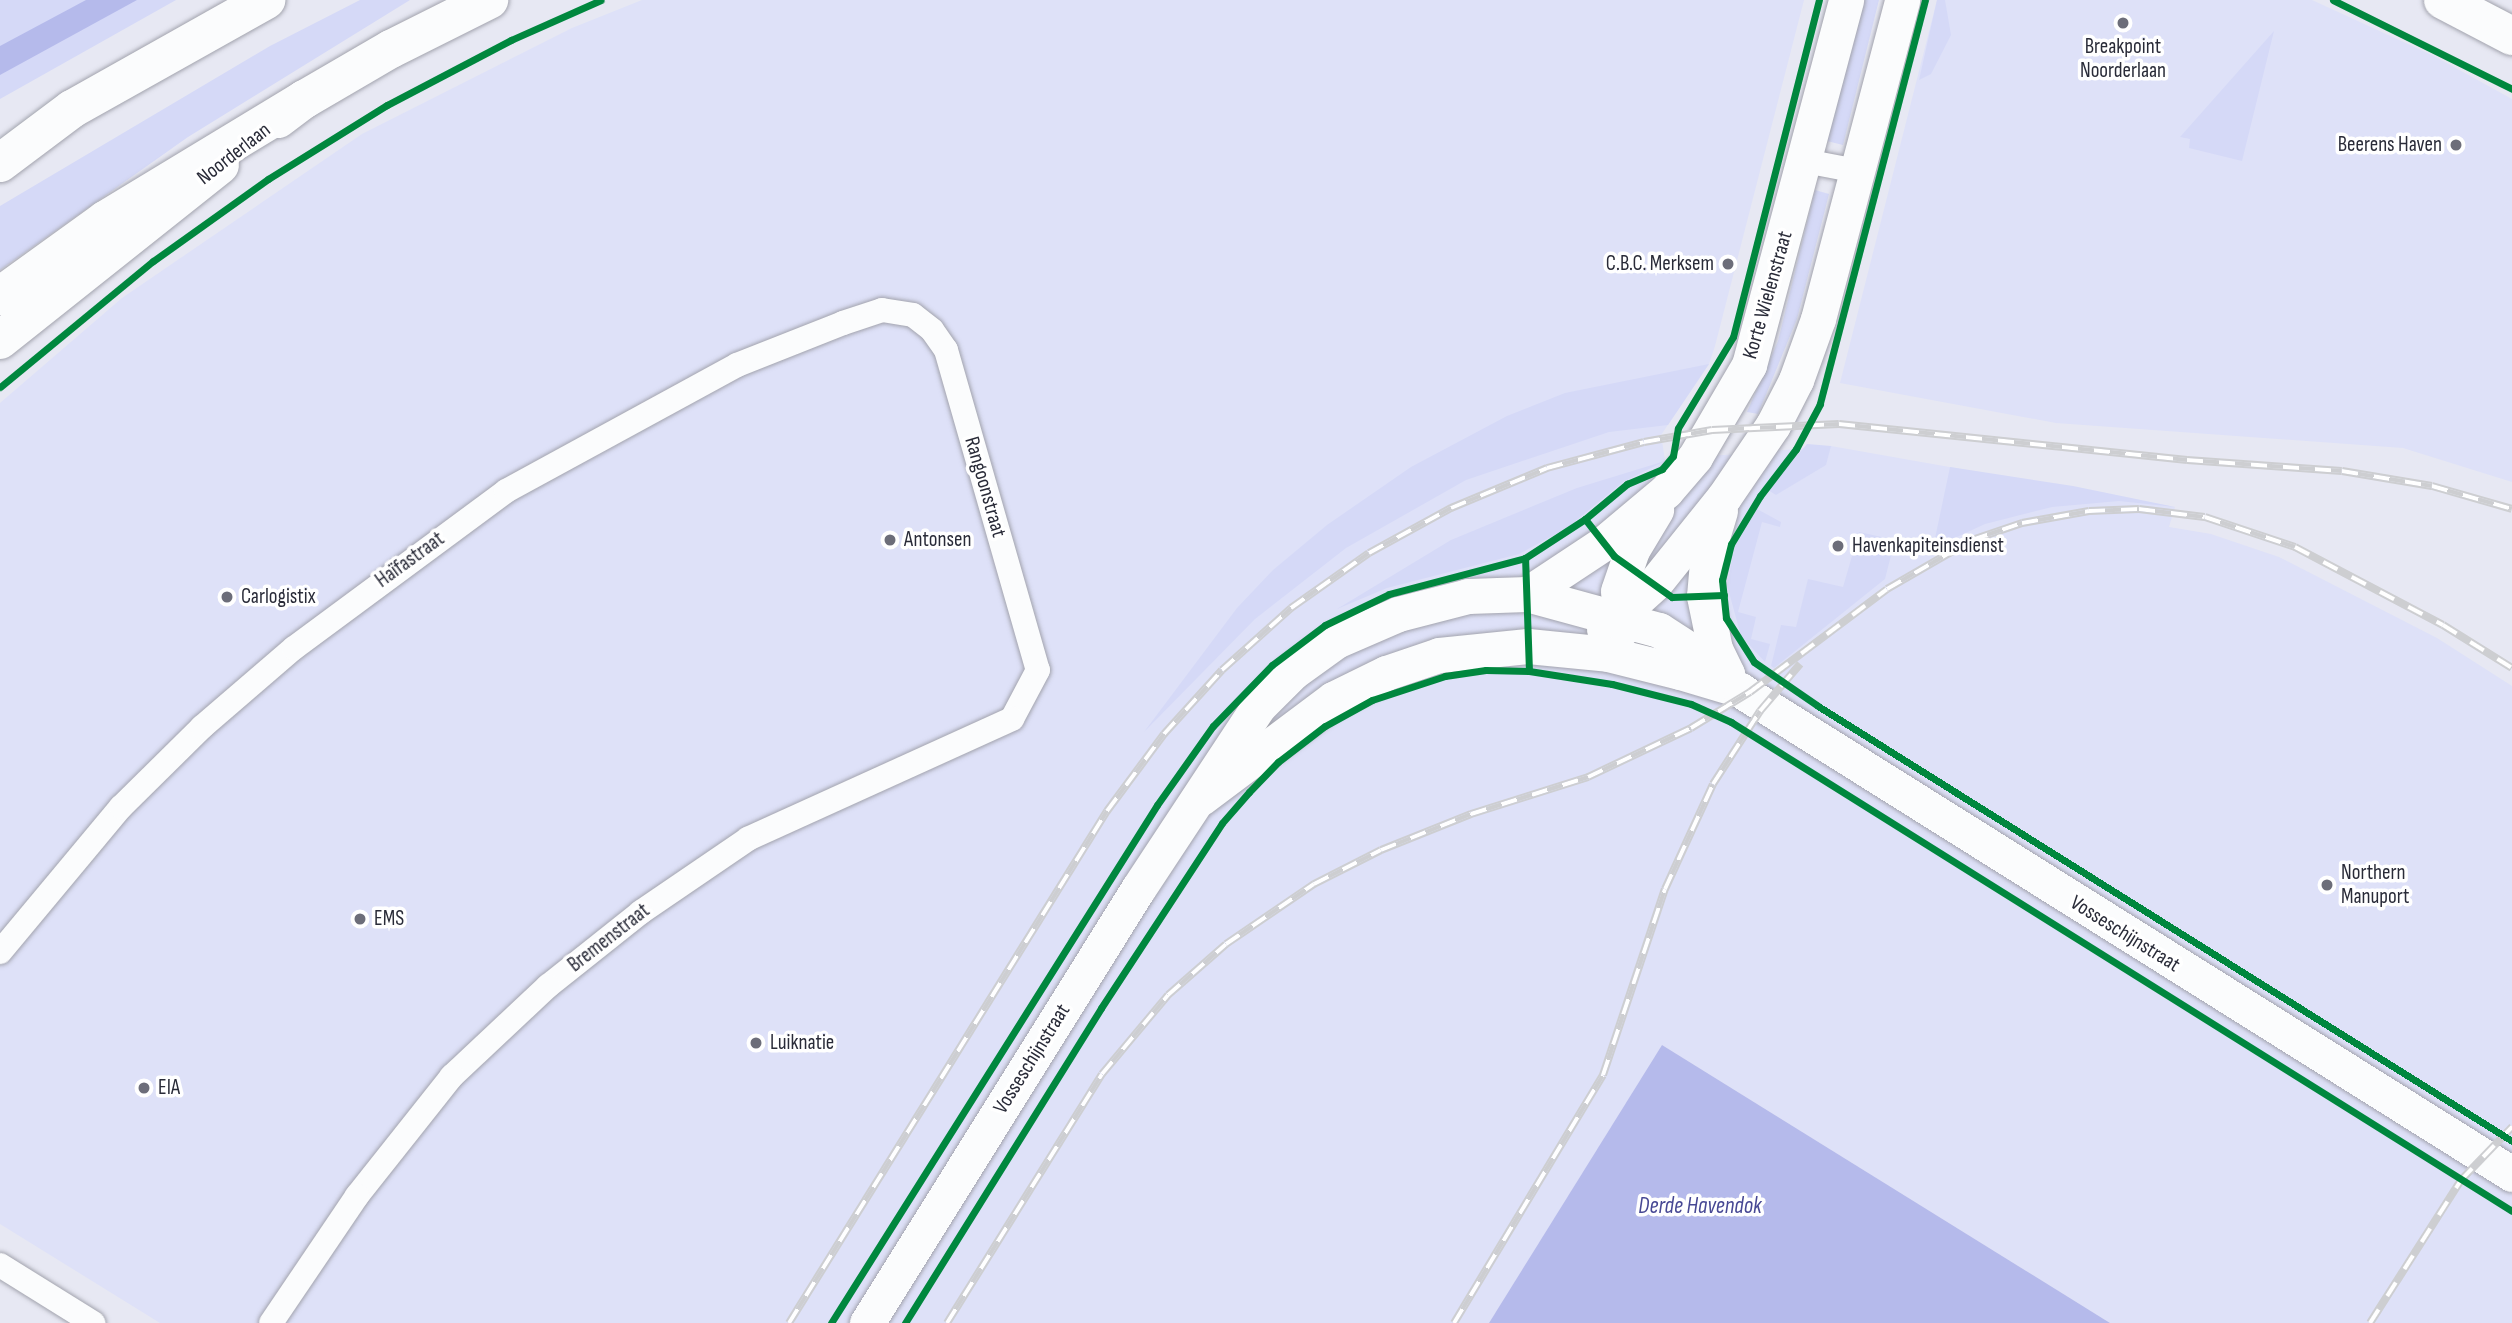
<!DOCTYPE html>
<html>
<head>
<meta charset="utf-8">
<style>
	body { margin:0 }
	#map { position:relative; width:2512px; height:1323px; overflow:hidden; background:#e7e8f3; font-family:"Sofia Sans Condensed",sans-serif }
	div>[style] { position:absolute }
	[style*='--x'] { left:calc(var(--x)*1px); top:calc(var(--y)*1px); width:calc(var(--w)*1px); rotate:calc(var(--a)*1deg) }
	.built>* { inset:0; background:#dee1f8 }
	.green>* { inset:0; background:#d5d9f7 }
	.water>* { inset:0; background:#b5baeb }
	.roads { filter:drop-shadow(0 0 2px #a2a3ad) drop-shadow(0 0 2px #a2a3ad) }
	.street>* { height:24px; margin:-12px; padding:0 12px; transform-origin:12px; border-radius:12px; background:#fbfcfd }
	.secondary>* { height:35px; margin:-17.5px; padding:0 17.5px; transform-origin:17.5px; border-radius:17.5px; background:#fbfcfd }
	.primary>* { height:38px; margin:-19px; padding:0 19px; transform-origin:19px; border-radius:19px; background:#fbfcfd }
	.highway>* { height:38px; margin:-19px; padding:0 19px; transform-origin:19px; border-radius:19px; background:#fbfcfd }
	.rail>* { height:8px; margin-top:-4px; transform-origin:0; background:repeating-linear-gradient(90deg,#fff 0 16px,#cdced1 0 32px); box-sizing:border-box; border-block:2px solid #cdced1 }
	.cycleway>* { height:7px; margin:-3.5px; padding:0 3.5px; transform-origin:3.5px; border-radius:3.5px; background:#00873e }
	.dots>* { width:19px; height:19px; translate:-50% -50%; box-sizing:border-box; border:4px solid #fff; border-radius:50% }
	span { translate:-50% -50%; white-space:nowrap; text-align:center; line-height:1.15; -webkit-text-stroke:7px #fff; paint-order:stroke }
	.poi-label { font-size:21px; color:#292b38 }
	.right { translate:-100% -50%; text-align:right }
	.left { translate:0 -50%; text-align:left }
	.street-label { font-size:21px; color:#292b38 }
	.water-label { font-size:23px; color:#474894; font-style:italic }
</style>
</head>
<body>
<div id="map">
	<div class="built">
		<div style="clip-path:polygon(642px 0,1804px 0,1715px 346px,1709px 364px,1661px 435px,1665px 460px,1831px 446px,2175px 507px,2169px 527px,2211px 534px,2279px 557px,2437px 638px,2512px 686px,2512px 1323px,2110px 1323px,1662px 1045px,1489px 1323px,160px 1323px,0 1224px,0 403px,122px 298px,362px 134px,572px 28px)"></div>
		<div style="clip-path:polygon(1937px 0,2312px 0,2434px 56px,2512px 99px,2512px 482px,2403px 448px,2056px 423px,1840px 383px)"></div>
	</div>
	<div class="green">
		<div style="clip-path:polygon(0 0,176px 0,0 99px)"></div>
		<div style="clip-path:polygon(360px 0,410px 0,188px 137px,0 270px,0 206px,270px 46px)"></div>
		<div style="clip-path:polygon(1864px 0,1879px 0,1843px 145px,1827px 141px)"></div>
		<div style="clip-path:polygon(1937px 0,1945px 0,1951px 35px,1931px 74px,1919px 80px)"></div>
		<div style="clip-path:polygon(2274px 31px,2242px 161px,2189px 148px,2190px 139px,2180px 137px)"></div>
		<div style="clip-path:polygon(1815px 190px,1829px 194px,1797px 319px,1758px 414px,1747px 412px,1778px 341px)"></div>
		<div style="clip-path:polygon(1709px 364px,1668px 425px,1609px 432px,1466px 480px,1346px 548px,1255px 619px,1144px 732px,1237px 608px,1273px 570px,1327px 525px,1411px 467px,1507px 416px,1565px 393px)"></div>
		<div style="clip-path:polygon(1807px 444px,1831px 446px,1826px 465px,1776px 495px,1768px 490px)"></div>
		<div style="clip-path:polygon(1665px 461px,1623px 482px,1567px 528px,1519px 554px,1387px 588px,1337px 609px,1451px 540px,1577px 488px)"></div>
		<div style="clip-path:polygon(1950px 467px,2073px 486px,2175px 507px,2119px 501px,2052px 507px,1985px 524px,1933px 548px)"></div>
		<div style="clip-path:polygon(1757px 509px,1781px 522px,1780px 527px,1762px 522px,1738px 612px,1756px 617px,1751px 639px,1770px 644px,1765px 662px,1741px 636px,1727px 585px,1735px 546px)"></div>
		<div style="clip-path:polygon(1859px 532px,1895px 540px,1885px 579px,1774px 668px,1771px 666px,1781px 625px,1796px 627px,1808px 579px,1843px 587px)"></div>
	</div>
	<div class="water">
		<div style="clip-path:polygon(86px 0,137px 0,0 75px,0 46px)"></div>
		<div style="clip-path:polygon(1662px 1045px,2110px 1323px,1489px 1323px)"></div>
	</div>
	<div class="roads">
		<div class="street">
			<div style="--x:1805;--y:161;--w:53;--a:10.9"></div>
			<div style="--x:0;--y:952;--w:189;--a:-50.2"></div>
			<div style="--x:121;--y:807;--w:114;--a:-44.6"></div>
			<div style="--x:202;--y:727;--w:121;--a:-40.7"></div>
			<div style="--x:294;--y:648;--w:264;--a:-36.5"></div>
			<div style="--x:506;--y:491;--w:263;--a:-28.6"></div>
			<div style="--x:737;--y:365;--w:114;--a:-21.6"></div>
			<div style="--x:843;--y:323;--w:41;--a:-18.4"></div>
			<div style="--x:882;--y:310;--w:31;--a:9"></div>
			<div style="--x:913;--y:315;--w:24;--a:38"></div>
			<div style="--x:932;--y:330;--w:24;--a:55"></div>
			<div style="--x:946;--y:350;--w:333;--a:74"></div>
			<div style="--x:1038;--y:670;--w:55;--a:118"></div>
			<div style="--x:1012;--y:719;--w:290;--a:155.6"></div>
			<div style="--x:748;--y:839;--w:130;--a:145.7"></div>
			<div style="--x:641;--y:912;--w:119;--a:141.5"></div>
			<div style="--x:548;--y:986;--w:132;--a:136.8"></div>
			<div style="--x:452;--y:1076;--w:153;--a:128.4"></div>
			<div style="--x:357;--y:1196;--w:153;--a:124.1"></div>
			<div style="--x:0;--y:1265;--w:110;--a:31.9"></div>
		</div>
		<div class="secondary">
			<div style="--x:1720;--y:511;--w:42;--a:106.7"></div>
			<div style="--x:1708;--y:551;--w:45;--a:95.1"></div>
			<div style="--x:1704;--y:596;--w:54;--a:78.3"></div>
			<div style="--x:1715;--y:649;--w:28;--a:64"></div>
			<div style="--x:1527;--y:594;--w:92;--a:-33.5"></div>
			<div style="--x:1604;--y:543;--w:81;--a:-40"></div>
			<div style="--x:1666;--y:491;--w:45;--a:-49.5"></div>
			<div style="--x:1695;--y:457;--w:107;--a:-59.6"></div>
			<div style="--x:1749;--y:365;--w:378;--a:-75.1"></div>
			<div style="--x:1604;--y:629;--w:69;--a:-42"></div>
			<div style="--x:1655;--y:583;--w:110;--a:-51.3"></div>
			<div style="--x:1724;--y:497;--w:87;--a:-55.8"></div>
			<div style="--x:1773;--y:425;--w:51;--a:-62.9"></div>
			<div style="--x:1796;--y:380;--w:65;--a:-70.2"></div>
			<div style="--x:1818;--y:319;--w:330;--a:-75.2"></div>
			<div style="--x:1621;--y:630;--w:39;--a:-94"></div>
			<div style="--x:1618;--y:591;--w:43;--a:-71.1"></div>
			<div style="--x:1632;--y:550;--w:47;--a:-59"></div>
			<div style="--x:1201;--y:798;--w:165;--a:-36.9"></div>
			<div style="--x:1333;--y:699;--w:59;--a:-26.1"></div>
			<div style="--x:1386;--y:673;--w:56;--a:-18.8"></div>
			<div style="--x:1439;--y:655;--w:89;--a:-5.8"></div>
			<div style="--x:1528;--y:646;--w:80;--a:5.7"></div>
			<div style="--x:1608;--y:654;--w:74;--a:14"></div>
			<div style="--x:1680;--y:672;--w:63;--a:16.7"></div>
			<div style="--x:1740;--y:690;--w:911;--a:32.09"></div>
			<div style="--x:867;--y:1323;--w:512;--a:-58.02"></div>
			<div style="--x:1138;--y:889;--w:218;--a:-56.6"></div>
			<div style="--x:1258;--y:707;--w:49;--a:-45"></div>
			<div style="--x:1293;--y:672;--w:53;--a:-35.8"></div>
			<div style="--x:1336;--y:641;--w:68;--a:-23.5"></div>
			<div style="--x:1398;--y:614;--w:72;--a:-14.4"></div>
			<div style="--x:1468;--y:596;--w:59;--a:-1.9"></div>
			<div style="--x:1527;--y:594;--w:137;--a:15.3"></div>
			<div style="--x:1659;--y:630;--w:81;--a:32.9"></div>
		</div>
		<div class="primary">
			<div style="--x:2443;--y:0;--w:78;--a:27.6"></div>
			<div style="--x:278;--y:119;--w:34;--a:-37"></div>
			<div style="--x:305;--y:99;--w:99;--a:-30.2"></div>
			<div style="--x:391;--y:49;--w:110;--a:-26.6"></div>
			<div style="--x:0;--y:340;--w:281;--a:-38.5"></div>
		</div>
		<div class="highway">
			<div style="--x:0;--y:163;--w:90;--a:-36.9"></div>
			<div style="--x:72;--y:109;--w:223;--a:-29.3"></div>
			<div style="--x:0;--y:296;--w:130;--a:-35.9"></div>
			<div style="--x:105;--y:220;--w:234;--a:-31.2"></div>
		</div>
	</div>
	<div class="rail">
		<div style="--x:789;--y:1323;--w:603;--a:-58.16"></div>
		<div style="--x:1107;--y:811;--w:96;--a:-53.5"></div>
		<div style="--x:1164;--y:734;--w:86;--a:-47.8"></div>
		<div style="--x:1222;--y:670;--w:93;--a:-41.9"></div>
		<div style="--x:1291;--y:608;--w:95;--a:-35.2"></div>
		<div style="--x:1369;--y:553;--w:94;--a:-28.8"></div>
		<div style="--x:1451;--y:508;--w:104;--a:-22.6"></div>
		<div style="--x:1547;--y:468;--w:100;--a:-15"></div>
		<div style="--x:1644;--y:442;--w:69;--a:-10"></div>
		<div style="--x:1712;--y:430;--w:127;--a:-2.7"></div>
		<div style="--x:1839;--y:424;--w:350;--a:5.9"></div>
		<div style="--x:2187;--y:460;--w:155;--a:4.1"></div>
		<div style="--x:2342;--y:471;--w:91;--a:9.5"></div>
		<div style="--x:2432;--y:486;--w:83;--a:16"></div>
		<div style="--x:947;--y:1323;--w:293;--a:-58.1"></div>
		<div style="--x:1102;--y:1074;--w:103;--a:-50.1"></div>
		<div style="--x:1168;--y:995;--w:77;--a:-41.3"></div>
		<div style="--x:1226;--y:944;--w:107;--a:-34.3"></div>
		<div style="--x:1314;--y:884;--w:75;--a:-26.9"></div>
		<div style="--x:1381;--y:850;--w:97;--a:-21.8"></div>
		<div style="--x:1471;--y:814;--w:123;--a:-17.5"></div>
		<div style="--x:1588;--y:777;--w:114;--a:-25.4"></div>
		<div style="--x:1691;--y:728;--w:69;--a:-31.4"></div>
		<div style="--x:1750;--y:692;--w:171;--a:-36.9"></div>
		<div style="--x:1887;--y:589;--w:98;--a:-30"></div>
		<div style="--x:1972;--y:540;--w:53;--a:-18.8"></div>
		<div style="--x:2022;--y:523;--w:68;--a:-10.2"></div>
		<div style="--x:2089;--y:511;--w:50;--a:-2.3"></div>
		<div style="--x:2139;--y:509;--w:66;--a:6.9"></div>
		<div style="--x:2205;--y:517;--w:95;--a:18.4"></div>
		<div style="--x:2295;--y:547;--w:167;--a:27.8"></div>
		<div style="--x:2443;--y:625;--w:81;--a:31.9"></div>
		<div style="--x:1454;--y:1323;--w:289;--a:-59"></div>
		<div style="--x:1603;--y:1075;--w:196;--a:-71.6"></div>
		<div style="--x:1665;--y:889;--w:115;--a:-65.4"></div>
		<div style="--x:1713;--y:784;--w:87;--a:-57.2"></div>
		<div style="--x:1760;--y:711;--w:62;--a:-49.6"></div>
		<div style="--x:2370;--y:1323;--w:169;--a:-57.5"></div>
		<div style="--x:2461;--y:1180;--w:74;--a:-46.1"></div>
	</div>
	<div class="cycleway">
		<div style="--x:1925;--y:0;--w:417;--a:104.6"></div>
		<div style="--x:1820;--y:404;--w:51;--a:118.1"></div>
		<div style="--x:1796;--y:449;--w:59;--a:127.5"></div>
		<div style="--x:1760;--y:496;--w:56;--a:121.1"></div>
		<div style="--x:1731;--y:544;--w:37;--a:104"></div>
		<div style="--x:1722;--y:580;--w:38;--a:84"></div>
		<div style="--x:1726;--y:618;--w:52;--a:57.5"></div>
		<div style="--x:1754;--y:662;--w:78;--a:34.5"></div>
		<div style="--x:1818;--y:706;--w:819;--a:32.08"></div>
		<div style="--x:2333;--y:0;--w:200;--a:26.4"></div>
		<div style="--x:0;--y:387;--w:198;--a:-39.5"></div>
		<div style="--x:153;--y:261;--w:141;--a:-35.5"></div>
		<div style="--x:268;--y:179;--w:140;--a:-31.9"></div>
		<div style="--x:387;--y:105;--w:140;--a:-27.7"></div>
		<div style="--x:511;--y:40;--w:98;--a:-24"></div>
		<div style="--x:1585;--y:519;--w:55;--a:-39.8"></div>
		<div style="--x:1627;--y:484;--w:38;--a:-23"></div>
		<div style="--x:1662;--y:469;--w:17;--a:-50"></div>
		<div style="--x:1673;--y:456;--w:28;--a:-80"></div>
		<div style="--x:1678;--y:428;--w:106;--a:-58.9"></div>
		<div style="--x:1733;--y:337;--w:348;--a:-75.7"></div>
		<div style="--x:1529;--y:671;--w:113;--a:-92"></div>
		<div style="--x:1525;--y:558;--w:72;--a:-33"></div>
		<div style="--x:1585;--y:519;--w:47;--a:51.9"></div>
		<div style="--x:1614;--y:556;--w:71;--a:35.3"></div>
		<div style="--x:1672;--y:597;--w:52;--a:-2.2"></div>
		<div style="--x:831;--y:1323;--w:612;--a:-57.82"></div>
		<div style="--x:1157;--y:805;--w:97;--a:-54.7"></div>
		<div style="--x:1213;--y:726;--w:85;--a:-46"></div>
		<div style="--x:1272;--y:665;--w:66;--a:-37"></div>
		<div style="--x:1325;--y:625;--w:71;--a:-25.8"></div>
		<div style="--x:1389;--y:594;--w:141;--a:-14.8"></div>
		<div style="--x:905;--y:1323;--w:371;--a:-58.1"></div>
		<div style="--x:1101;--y:1008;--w:221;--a:-56.8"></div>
		<div style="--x:1222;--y:823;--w:41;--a:-48.9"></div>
		<div style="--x:1249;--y:792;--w:42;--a:-46"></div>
		<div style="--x:1278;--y:762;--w:59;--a:-37.5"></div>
		<div style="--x:1325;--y:726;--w:54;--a:-29"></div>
		<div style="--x:1372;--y:700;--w:77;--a:-18.2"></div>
		<div style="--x:1445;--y:676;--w:41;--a:-8.3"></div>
		<div style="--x:1486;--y:670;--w:43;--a:1.3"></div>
		<div style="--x:1529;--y:671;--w:84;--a:8.9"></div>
		<div style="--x:1612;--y:684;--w:81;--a:14.2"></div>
		<div style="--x:1691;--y:704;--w:44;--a:24.2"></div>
		<div style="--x:1731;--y:722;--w:921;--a:32.05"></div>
	</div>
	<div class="dots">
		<div style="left:2123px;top:23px;background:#6c6d79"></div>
		<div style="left:2456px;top:145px;background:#6c6d79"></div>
		<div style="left:1728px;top:264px;background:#6c6d79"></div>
		<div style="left:890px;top:540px;background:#6c6d79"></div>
		<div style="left:1838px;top:546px;background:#6c6d79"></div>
		<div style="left:227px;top:597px;background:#6c6d79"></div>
		<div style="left:2327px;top:885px;background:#6c6d79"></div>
		<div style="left:360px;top:919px;background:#6c6d79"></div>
		<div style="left:756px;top:1043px;background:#6c6d79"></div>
		<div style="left:144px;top:1088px;background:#6c6d79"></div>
	</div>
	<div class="poi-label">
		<span style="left:2123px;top:59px">Breakpoint<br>Noorderlaan</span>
		<span class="right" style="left:2442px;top:145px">Beerens Haven</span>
		<span class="right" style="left:1714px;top:264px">C.B.C. Merksem</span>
		<span class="left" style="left:904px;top:540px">Antonsen</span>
		<span class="left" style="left:1852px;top:546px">Havenkapiteinsdienst</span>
		<span class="left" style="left:241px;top:597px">Carlogistix</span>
		<span class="left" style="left:2341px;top:885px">Northern<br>Manuport</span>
		<span class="left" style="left:374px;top:919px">EMS</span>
		<span class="left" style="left:770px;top:1043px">Luiknatie</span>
		<span class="left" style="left:158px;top:1088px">EIA</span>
	</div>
	<div class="street-label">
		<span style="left:234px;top:154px;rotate:-38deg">Noorderlaan</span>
		<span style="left:1768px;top:295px;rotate:-74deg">Korte Wielenstraat</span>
		<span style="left:985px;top:487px;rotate:74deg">Rangoonstraat</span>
		<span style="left:410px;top:560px;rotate:-36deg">Haïfastraat</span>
		<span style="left:2125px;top:934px;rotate:32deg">Vosseschijnstraat</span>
		<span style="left:609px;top:938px;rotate:-38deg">Bremenstraat</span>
		<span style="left:1032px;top:1059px;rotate:-58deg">Vosseschijnstraat</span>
	</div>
	<div class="water-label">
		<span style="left:1700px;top:1206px">Derde Havendok</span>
	</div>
</div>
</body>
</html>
